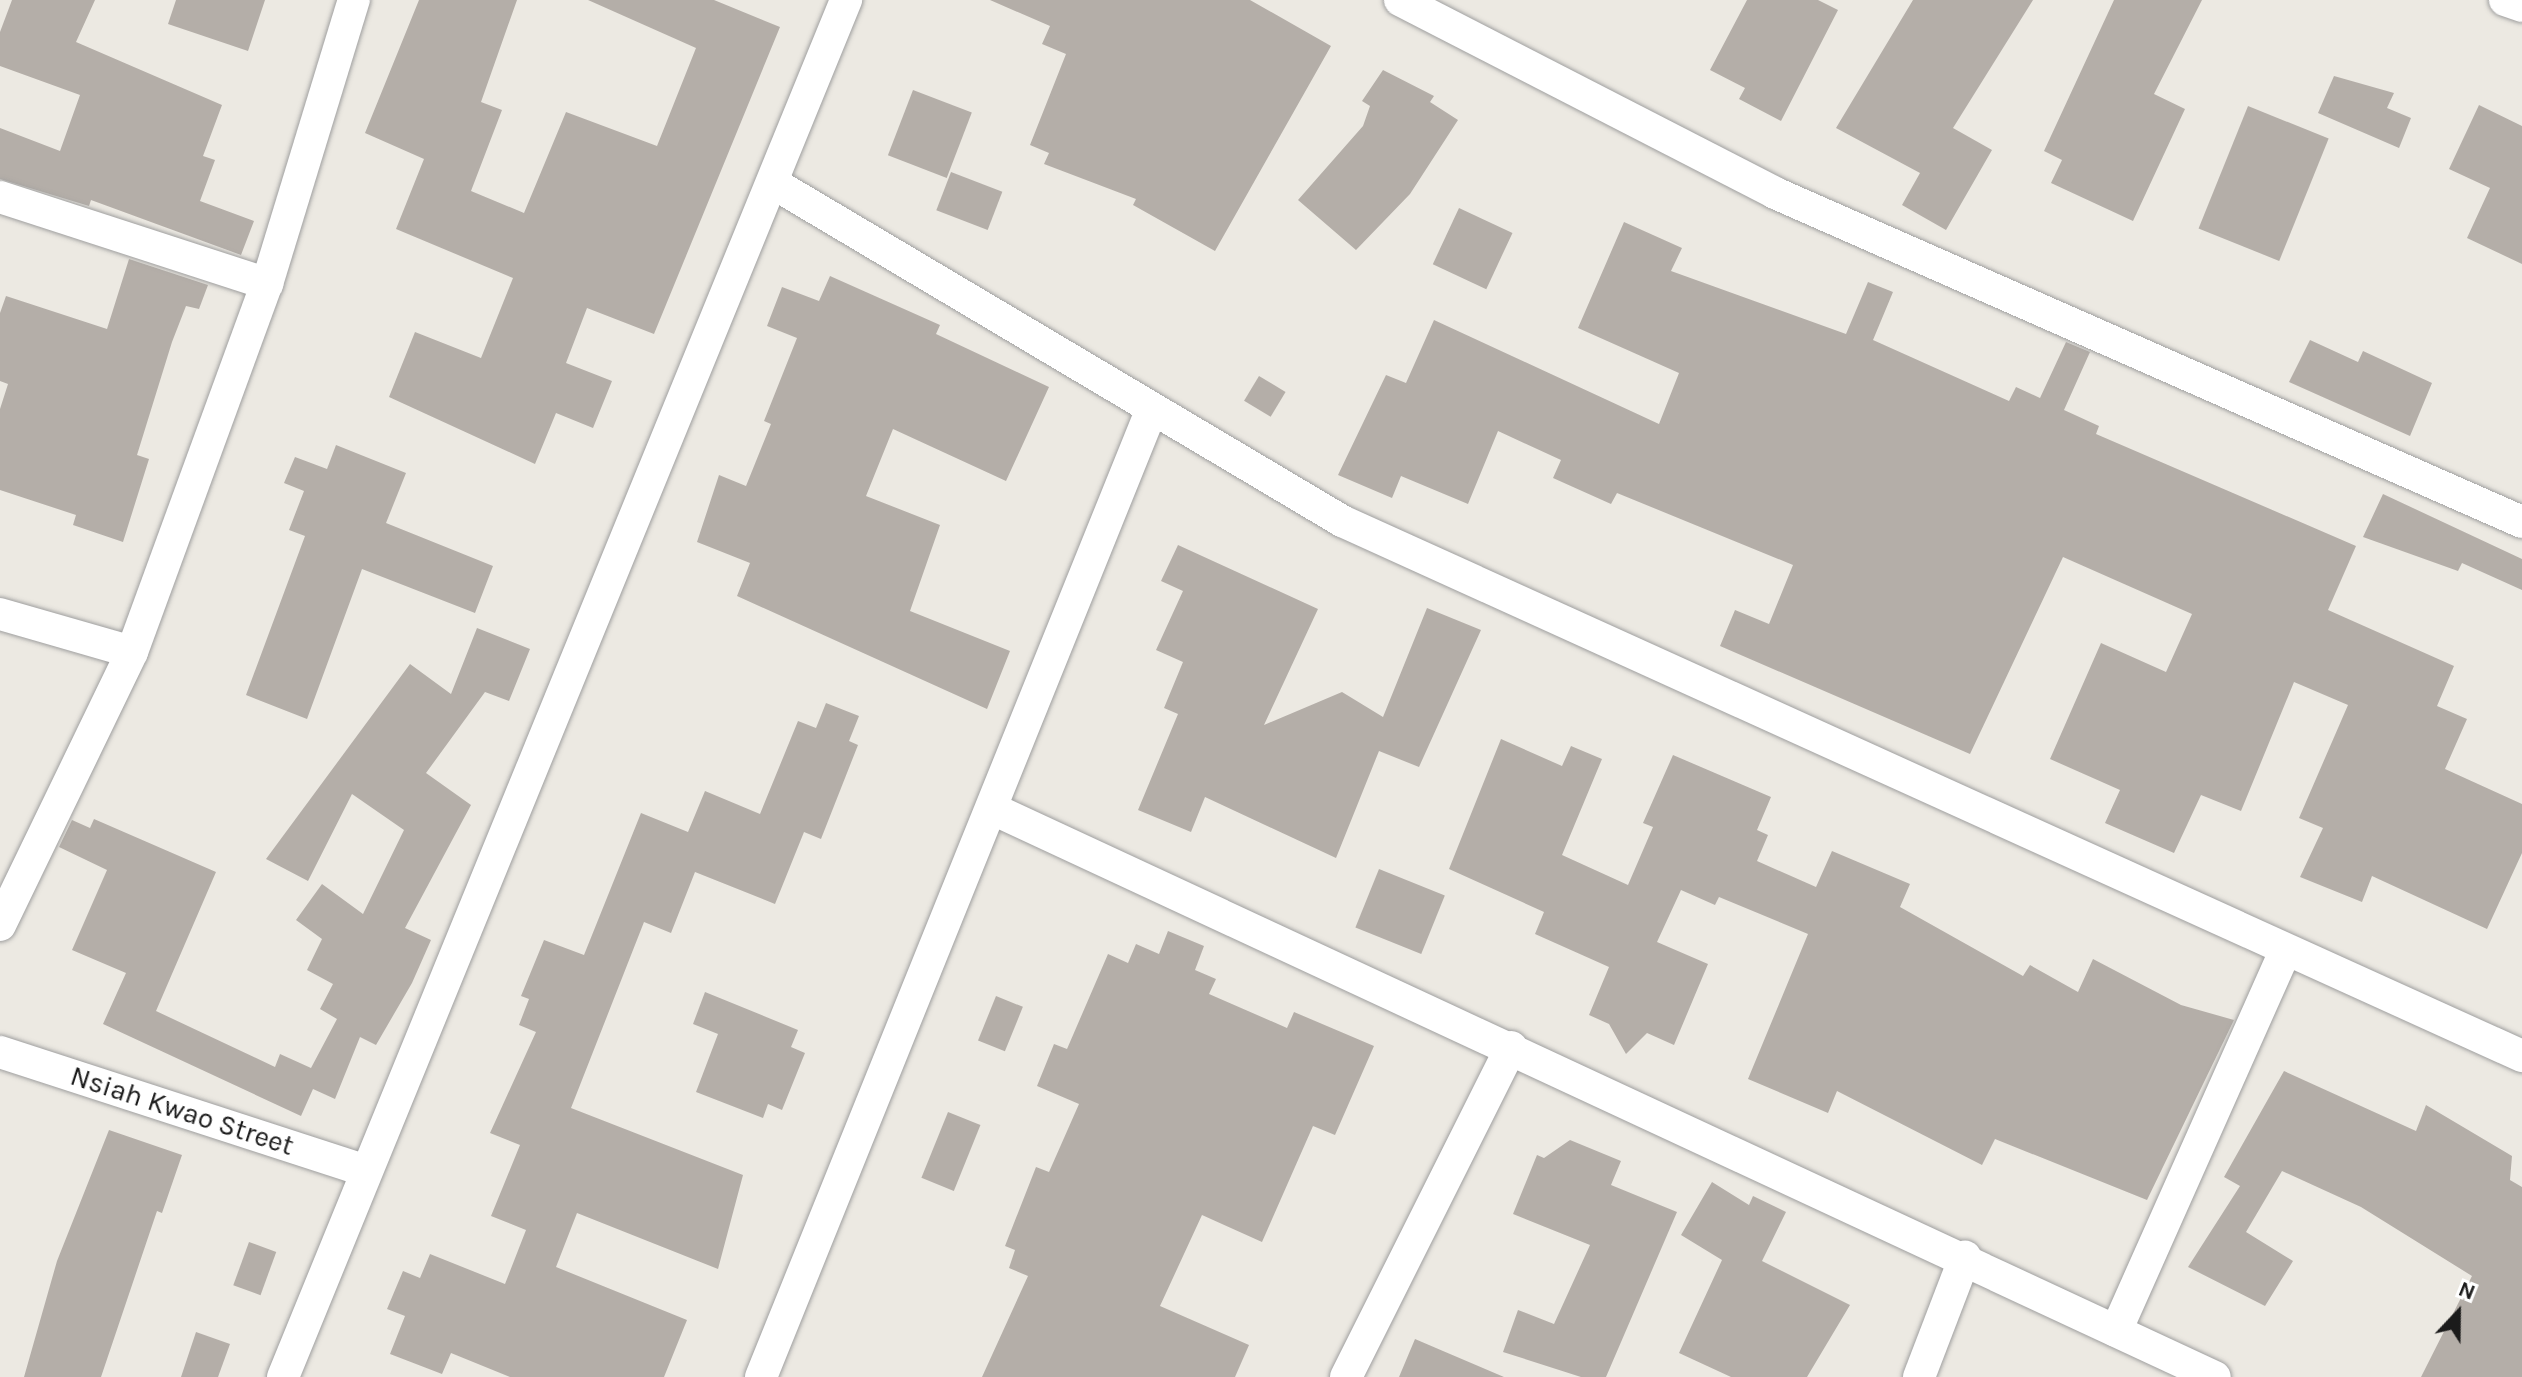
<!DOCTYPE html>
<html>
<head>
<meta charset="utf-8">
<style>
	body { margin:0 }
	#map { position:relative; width:2522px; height:1377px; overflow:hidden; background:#ece9e2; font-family:Karla,sans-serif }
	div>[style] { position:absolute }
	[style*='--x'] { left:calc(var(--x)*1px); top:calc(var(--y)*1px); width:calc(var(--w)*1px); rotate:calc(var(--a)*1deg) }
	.building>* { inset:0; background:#b4aea8; transform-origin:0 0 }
	.roads { filter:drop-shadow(0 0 2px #9f9f9f) drop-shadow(0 0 2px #9f9f9f) }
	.street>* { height:32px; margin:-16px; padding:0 16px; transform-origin:16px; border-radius:16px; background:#fff }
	span { translate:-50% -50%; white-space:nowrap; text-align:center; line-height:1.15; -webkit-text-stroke:7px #fff; paint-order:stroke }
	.street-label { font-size:28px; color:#1b1b1b }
	.north { position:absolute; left:2418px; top:1273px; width:80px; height:80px; -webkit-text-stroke:6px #fff; paint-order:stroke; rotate:22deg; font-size:22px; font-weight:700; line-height:32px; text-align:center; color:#1b1b1b }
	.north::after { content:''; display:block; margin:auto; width:28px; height:36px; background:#1b1b1b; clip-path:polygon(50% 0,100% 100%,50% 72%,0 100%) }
</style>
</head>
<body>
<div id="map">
	<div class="building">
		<div style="clip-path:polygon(12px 0,95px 0,76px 42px,222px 105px,203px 156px,215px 160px,200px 201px,254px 221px,241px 255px,91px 200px,89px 206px,0 179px,0 128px,60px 151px,80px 95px,0 66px,0 32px)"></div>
		<div style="clip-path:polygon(176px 0,265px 0,248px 51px,168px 24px)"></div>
		<div style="clip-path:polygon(419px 0,517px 0,481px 102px,502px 110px,471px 191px,524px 213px,566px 112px,657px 146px,696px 48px,588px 0,714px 0,780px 27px,654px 334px,587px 308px,566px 363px,612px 381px,593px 428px,556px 413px,535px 464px,389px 397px,415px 332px,481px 358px,513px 278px,396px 229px,424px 159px,365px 133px)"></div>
		<div style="clip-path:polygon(990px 0,1250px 0,1331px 46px,1215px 251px,1133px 205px,1136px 199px,1044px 164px,1049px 153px,1030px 145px,1066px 54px,1042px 44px,1050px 26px)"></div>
		<div style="clip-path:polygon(1747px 0,1818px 0,1838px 10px,1781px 121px,1739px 99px,1745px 88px,1710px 70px)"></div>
		<div style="clip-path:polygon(1913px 0,2033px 0,1953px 128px,1992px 150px,1946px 230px,1902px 205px,1920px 173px,1836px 128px)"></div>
		<div style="clip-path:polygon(2114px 0,2202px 0,2154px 94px,2185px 109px,2133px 221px,2051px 183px,2062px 160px,2044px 151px)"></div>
		<div style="clip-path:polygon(1383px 70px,1434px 96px,1430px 102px,1458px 120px,1410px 194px,1356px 250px,1298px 200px,1363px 126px,1370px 106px,1362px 101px)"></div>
		<div style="clip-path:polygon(2334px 76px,2394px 93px,2387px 108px,2411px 118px,2399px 148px,2318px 113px)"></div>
		<div style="left:913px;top:90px;width:63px;height:70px;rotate:21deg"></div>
		<div style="clip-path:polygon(2479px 105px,2522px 126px,2522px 264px,2467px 238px,2490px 188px,2449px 169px)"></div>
		<div style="left:2248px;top:106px;width:87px;height:132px;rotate:22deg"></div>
		<div style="left:951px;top:172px;width:55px;height:41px;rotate:21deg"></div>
		<div style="left:1459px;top:208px;width:59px;height:62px;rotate:25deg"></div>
		<div style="clip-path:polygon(1624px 222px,1682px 248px,1671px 271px,1846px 334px,1868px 282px,1893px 292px,1873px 340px,2009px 401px,2016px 387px,2040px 398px,2066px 342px,2090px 352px,2064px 410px,2099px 426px,2096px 434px,2356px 546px,2328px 610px,2454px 666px,2437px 706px,2467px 719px,2445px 769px,2522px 804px,2522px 853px,2487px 929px,2372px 876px,2362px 902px,2300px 877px,2323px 828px,2299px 818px,2348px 705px,2294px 682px,2241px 811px,2201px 795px,2174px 853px,2105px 823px,2120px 790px,2050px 759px,2101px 643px,2166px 672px,2192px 614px,2063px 557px,1970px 754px,1720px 646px,1735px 610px,1769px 624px,1793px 565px,1617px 493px,1611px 504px,1553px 478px,1561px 460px,1498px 431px,1468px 504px,1401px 476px,1392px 498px,1338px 475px,1386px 375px,1406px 383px,1434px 320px,1659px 424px,1679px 373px,1578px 328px)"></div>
		<div style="clip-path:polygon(129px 259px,208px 285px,199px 309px,186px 306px,172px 342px,137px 455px,149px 459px,123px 542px,73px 525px,76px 515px,0 490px,0 409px,8px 384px,0 381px,0 313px,6px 296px,107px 329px)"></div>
		<div style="clip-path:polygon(830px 276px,940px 325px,936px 334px,1049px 387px,1006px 481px,893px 429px,866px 496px,940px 525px,910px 611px,1010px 651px,987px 709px,737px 596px,750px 563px,697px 542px,719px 475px,746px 486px,771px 424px,764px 421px,797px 338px,767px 326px,782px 287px,819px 301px)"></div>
		<div style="clip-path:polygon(2310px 340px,2358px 362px,2363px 351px,2432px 383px,2410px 436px,2289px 382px)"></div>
		<div style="left:1259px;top:376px;width:31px;height:29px;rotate:31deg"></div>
		<div style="clip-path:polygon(336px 445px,406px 473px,386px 523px,493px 566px,475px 613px,362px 569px,307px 719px,246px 695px,305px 536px,289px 530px,304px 491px,284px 483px,295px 457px,327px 469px)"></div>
		<div style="clip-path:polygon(2383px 494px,2522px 559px,2522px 590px,2462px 563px,2458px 571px,2363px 537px)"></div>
		<div style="clip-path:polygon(1178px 545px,1318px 609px,1264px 725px,1342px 692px,1383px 717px,1427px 608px,1481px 630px,1419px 767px,1379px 751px,1336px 858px,1205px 797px,1191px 832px,1138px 810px,1178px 714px,1164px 708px,1183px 662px,1156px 650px,1183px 591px,1161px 581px)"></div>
		<div style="clip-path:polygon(477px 628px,530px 649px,509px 701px,485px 692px,426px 773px,471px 805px,405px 928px,431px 940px,412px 983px,376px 1045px,360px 1037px,335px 1099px,313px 1089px,301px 1116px,103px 1024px,126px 973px,72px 950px,107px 870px,59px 847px,72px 820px,90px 828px,94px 819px,216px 872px,156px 1011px,275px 1067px,280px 1054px,311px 1068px,337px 1019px,320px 1009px,333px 984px,307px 970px,322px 939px,296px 920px,322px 884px,363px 914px,404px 830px,352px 794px,308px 881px,266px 859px,410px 664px,451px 694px)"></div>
		<div style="clip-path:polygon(826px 703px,859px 716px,849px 741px,858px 745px,821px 839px,804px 832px,775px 904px,695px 872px,671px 933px,644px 922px,571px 1108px,743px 1175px,718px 1269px,577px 1213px,556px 1267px,687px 1320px,664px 1377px,510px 1377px,451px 1353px,442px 1374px,390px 1354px,405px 1316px,387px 1309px,403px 1271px,420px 1278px,430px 1254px,505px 1284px,526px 1230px,491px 1216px,520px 1145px,490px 1133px,536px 1032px,519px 1025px,529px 999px,521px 996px,544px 940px,584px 955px,641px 813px,688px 832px,705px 791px,760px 814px,798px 721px,816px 728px)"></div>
		<div style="clip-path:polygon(1501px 739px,1562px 766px,1571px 746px,1602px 759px,1562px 855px,1628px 885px,1653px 827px,1643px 823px,1673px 755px,1771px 797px,1757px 830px,1768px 835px,1757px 861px,1816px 887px,1832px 851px,1910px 884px,1900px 907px,2023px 976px,2030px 965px,2078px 992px,2093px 959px,2181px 1005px,2234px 1020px,2147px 1200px,1995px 1139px,1982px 1165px,1837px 1091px,1828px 1113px,1748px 1079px,1808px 934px,1719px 897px,1715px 905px,1681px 890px,1657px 942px,1708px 964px,1674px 1045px,1647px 1033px,1626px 1054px,1609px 1024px,1589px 1015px,1609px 967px,1535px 934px,1544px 912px,1449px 869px)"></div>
		<div style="left:1379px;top:869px;width:71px;height:63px;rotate:22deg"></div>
		<div style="clip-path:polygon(1168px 931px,1204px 946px,1195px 970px,1216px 979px,1209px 994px,1287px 1028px,1294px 1012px,1374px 1046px,1335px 1135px,1313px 1126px,1262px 1242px,1202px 1215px,1160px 1306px,1249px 1345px,1235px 1377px,982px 1377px,1028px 1276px,1009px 1268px,1015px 1250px,1005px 1246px,1036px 1167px,1049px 1172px,1079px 1104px,1037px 1086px,1054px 1044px,1067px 1049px,1108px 954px,1128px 963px,1136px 944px,1159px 954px)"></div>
		<div style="clip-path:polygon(705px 992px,798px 1030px,791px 1047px,805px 1053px,782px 1110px,768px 1104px,763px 1118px,696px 1092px,718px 1034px,693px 1024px)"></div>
		<div style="left:996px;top:996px;width:29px;height:48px;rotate:22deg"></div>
		<div style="clip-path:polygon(2284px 1071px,2416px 1131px,2426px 1105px,2512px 1156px,2510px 1180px,2522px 1187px,2522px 1377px,2421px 1377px,2472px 1276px,2361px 1207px,2282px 1171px,2246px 1232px,2293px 1261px,2265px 1306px,2188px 1267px,2240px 1186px,2224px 1177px)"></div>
		<div style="left:948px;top:1112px;width:35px;height:71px;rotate:22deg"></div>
		<div style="clip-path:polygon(109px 1130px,182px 1155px,162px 1213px,157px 1211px,101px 1377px,24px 1377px,57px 1261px)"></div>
		<div style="clip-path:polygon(1570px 1140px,1621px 1161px,1611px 1185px,1677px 1212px,1606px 1377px,1581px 1377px,1503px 1352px,1518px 1310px,1554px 1324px,1590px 1245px,1513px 1214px,1537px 1155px,1544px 1158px)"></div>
		<div style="clip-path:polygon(1712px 1182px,1749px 1205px,1753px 1196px,1786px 1212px,1762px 1261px,1850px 1305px,1807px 1377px,1731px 1377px,1679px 1353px,1722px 1260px,1681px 1235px)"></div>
		<div style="left:249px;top:1242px;width:29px;height:46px;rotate:20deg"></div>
		<div style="clip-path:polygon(196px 1332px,230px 1344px,218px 1377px,181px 1377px)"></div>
		<div style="clip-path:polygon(1415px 1339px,1443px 1351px,1504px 1377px,1399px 1377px)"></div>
	</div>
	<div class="roads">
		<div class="street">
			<div style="--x:1400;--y:0;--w:422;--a:27.2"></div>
			<div style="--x:1775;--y:193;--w:816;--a:23.77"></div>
			<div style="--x:2505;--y:0;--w:18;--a:19"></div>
			<div style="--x:773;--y:183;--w:662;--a:30.71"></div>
			<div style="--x:1342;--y:521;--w:1296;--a:24.39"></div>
			<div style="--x:0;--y:197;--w:281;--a:18"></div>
			<div style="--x:0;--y:614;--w:137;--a:16.1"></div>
			<div style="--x:995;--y:810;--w:1345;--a:24.93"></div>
			<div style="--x:0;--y:925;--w:303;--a:-64.2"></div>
			<div style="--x:132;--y:652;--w:392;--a:-69.9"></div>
			<div style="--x:267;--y:284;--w:297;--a:-73"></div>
			<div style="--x:0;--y:1052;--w:383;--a:18"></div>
			<div style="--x:2116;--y:1331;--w:415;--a:-66"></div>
			<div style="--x:283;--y:1377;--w:1488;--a:-67.76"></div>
			<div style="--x:761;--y:1377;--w:1042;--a:-68.01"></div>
			<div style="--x:1346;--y:1377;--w:369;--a:-63.4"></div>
			<div style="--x:1919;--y:1377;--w:129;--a:-69"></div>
		</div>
	</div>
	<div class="street-label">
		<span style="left:182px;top:1111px;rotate:18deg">Nsiah Kwao Street</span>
	</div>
	<div class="north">N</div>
</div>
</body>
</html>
